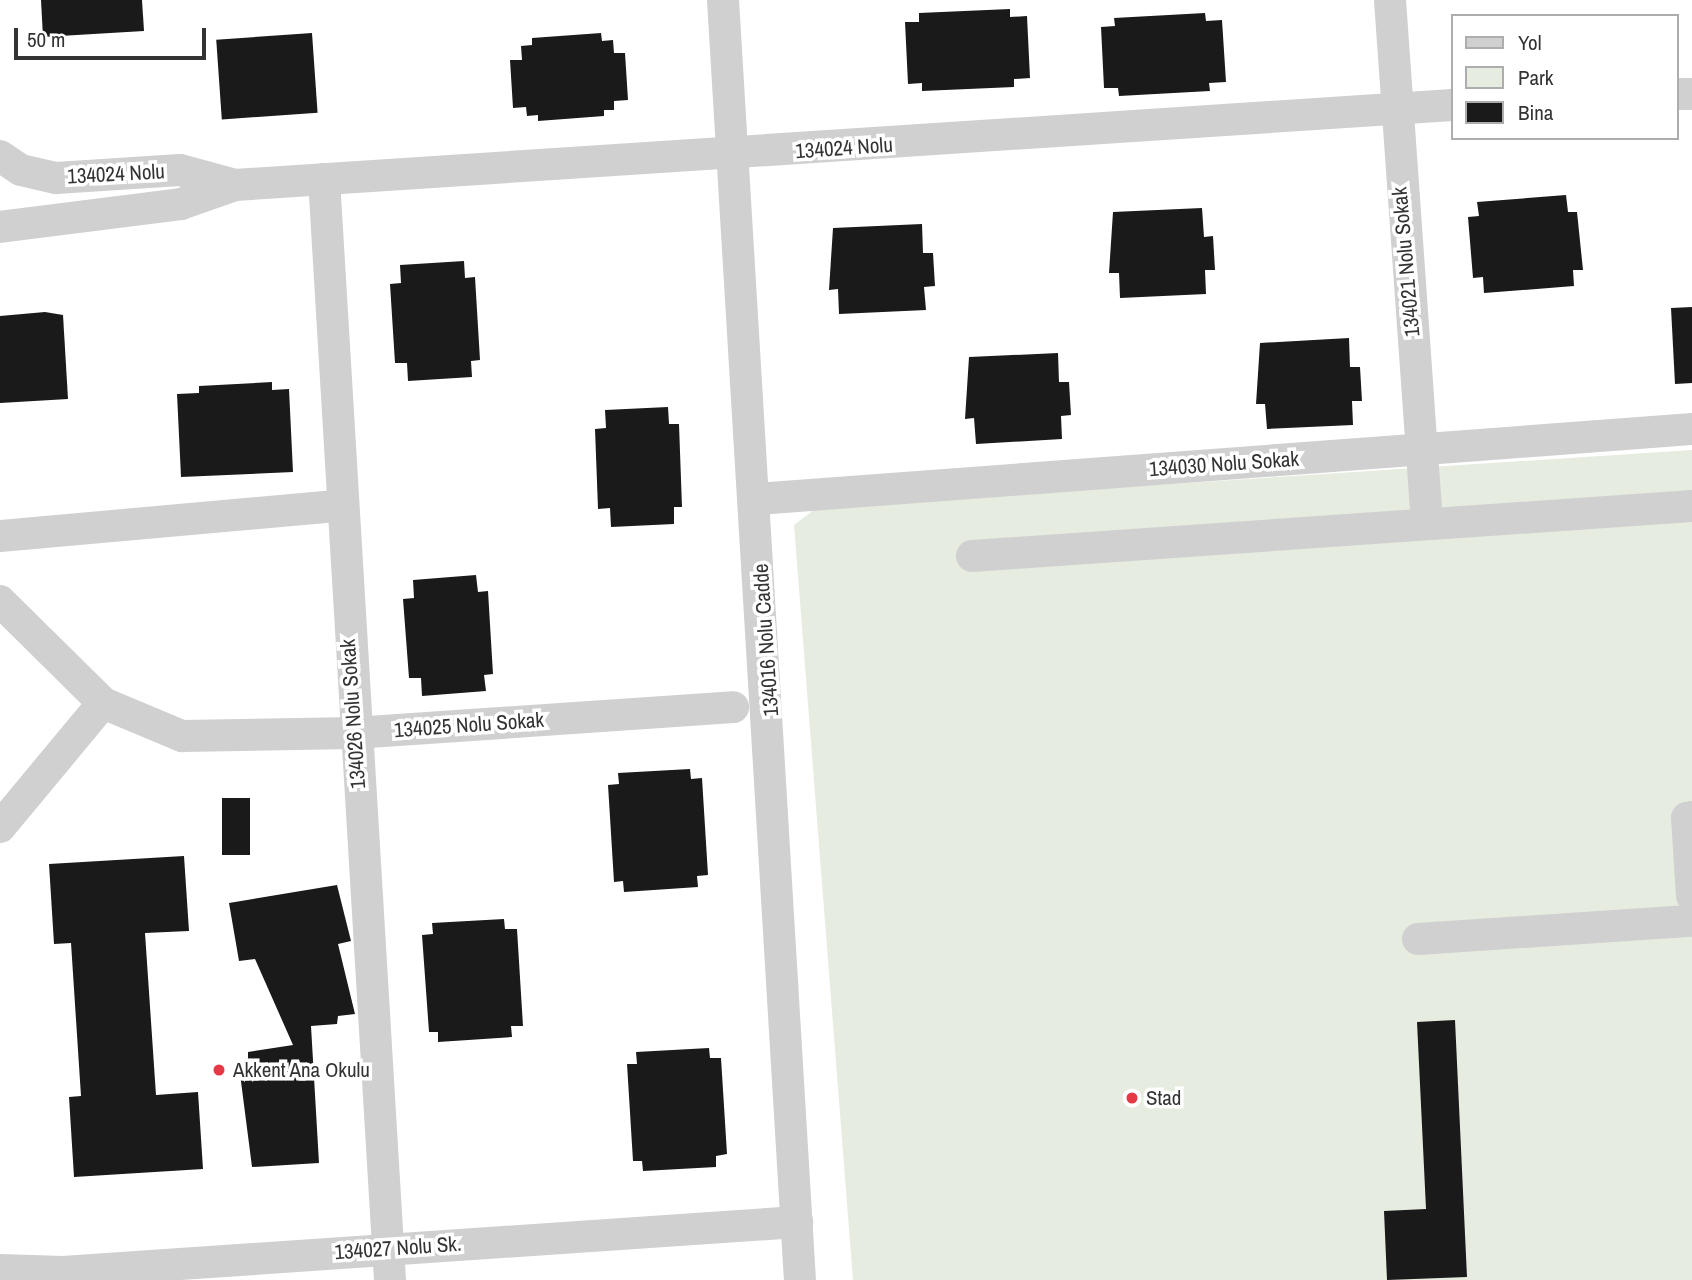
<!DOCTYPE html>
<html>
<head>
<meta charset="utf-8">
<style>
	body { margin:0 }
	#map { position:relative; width:1692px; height:1280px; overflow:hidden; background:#fff; font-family:"Archivo Narrow",sans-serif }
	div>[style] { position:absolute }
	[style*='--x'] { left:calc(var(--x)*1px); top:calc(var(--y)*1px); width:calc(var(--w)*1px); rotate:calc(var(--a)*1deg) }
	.green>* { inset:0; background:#e6ecdf }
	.building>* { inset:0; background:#1a1a1a; transform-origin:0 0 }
	.minor>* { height:32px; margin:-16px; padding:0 16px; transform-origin:16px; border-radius:16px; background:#d0d0d0 }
	.dots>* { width:19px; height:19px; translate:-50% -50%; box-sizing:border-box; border:4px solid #fff; border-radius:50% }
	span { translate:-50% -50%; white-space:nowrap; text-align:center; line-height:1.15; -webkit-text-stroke:7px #fff; paint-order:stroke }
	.street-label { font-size:21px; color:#333 }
	.poi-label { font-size:21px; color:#333 }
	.left { translate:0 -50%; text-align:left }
	.legend { position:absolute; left:1451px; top:14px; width:228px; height:126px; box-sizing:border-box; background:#fff; border:2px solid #adadad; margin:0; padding:9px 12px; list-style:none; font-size:21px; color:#333 }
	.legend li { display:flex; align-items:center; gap:14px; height:35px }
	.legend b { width:35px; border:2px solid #adadad }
	.scale { position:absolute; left:14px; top:28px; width:192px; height:32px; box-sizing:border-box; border:4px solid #333; border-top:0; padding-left:9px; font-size:21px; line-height:24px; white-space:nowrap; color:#333; -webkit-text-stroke:5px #fff; paint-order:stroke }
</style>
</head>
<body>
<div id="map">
	<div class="green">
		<div style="clip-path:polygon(1692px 450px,1692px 1280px,853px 1280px,794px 525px,818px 507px)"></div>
	</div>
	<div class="building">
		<div style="clip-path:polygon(41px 0,142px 0,144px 31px,43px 37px)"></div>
		<div style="clip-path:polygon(1010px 9px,1010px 17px,1027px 16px,1030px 78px,1014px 79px,1014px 87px,922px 91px,922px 83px,908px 84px,905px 22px,919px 22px,919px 13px)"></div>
		<div style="clip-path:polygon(1205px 13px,1206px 21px,1222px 20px,1226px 82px,1209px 83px,1210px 91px,1119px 96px,1118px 88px,1104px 88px,1101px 27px,1115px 26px,1114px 18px)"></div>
		<div style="left:312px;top:33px;width:80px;height:96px;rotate:86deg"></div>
		<div style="clip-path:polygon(601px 33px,602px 41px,613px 40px,614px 53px,625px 53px,628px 100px,614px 101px,614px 110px,604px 110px,604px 116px,538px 121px,538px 115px,527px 116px,526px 107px,513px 108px,510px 60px,522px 60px,521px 46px,532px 45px,532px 38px)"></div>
		<div style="clip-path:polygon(1566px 195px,1568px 212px,1577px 212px,1583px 270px,1573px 270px,1574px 286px,1484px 293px,1483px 277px,1473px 278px,1468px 217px,1479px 216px,1477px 202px)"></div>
		<div style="clip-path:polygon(1202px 208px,1204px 237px,1213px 236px,1215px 270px,1205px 270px,1206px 294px,1120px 298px,1119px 273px,1109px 273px,1113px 212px)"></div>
		<div style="clip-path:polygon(922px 224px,923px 253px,933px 253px,935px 286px,924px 287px,926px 310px,839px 314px,838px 289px,829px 290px,833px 228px)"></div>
		<div style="clip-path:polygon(464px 261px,465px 278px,475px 277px,480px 360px,471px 361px,472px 377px,408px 381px,407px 363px,395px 363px,390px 284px,401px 283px,400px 265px)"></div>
		<div style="clip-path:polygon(1692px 307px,1692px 383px,1675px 384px,1671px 308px)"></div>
		<div style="clip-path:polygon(45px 312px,63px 315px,68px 399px,0 403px,0 316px)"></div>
		<div style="clip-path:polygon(1349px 338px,1350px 367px,1360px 367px,1362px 401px,1352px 401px,1353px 425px,1267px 429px,1265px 404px,1256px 404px,1260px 343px)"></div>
		<div style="clip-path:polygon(1058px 353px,1059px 382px,1069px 382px,1071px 415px,1061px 416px,1062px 439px,976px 444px,974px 418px,965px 419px,969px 357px)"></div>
		<div style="clip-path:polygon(272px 382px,272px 390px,289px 389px,293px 472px,181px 477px,177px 394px,199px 393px,199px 386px)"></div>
		<div style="clip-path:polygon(668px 407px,669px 424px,679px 424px,682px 507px,674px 507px,674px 524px,611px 527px,610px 508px,598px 509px,595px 429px,606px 428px,605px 410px)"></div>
		<div style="clip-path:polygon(476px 575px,478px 592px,488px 591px,493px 674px,484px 675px,486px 691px,422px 696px,421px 678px,409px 678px,403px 599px,414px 598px,413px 580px)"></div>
		<div style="clip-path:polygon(690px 769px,691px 779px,702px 778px,708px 875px,697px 876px,698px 887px,624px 892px,623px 881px,614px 882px,608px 785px,619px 784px,618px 773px)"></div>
		<div style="left:222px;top:798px;width:28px;height:57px"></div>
		<div style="clip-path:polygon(184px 856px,189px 931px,145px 933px,156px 1095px,198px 1092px,203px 1169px,74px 1177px,69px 1097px,81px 1096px,71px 943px,54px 944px,49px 864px)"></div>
		<div style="clip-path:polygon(337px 885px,351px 941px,338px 944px,355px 1014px,338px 1016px,337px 1024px,311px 1026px,319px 1163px,252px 1167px,239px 1066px,248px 1066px,248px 1052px,293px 1045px,255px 959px,239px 961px,229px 903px)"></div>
		<div style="clip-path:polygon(504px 919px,505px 929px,517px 929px,523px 1026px,511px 1026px,512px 1037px,438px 1042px,438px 1032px,429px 1032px,422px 935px,433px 934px,432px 923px)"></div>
		<div style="clip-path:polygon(1455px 1020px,1467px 1277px,1387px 1280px,1384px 1211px,1426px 1209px,1417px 1022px)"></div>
		<div style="clip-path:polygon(709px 1048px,710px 1058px,721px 1058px,727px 1154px,716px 1156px,716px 1167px,643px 1171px,642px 1161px,633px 1161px,627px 1064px,637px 1064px,636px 1052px)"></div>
	</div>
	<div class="minor">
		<div style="--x:723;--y:0;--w:1282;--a:86.56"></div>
		<div style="--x:1390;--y:0;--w:525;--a:85.96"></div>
		<div style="--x:1676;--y:94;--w:16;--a:0"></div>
		<div style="--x:0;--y:156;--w:25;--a:34"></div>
		<div style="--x:21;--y:170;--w:36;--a:13"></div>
		<div style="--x:56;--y:178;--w:124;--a:-3.7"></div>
		<div style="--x:180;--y:170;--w:57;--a:15.3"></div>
		<div style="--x:324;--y:179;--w:1103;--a:86.57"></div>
		<div style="--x:0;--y:227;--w:182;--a:-7.2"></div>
		<div style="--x:181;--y:204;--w:57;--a:-19.4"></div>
		<div style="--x:235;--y:185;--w:1220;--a:-3.76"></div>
		<div style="--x:757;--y:499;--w:938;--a:-4.28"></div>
		<div style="--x:0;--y:536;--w:340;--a:-5.1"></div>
		<div style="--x:972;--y:556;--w:722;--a:-3.97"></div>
		<div style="--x:0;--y:601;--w:145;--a:44.7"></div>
		<div style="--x:103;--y:703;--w:86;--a:22.7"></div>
		<div style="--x:182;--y:736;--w:172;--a:-1"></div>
		<div style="--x:354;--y:733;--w:380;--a:-3.9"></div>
		<div style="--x:1692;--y:817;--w:5;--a:169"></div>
		<div style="--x:1687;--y:818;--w:78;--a:86.3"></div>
		<div style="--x:0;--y:827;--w:161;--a:-50.3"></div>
		<div style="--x:1418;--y:939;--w:275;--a:-3.8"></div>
		<div style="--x:0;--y:1270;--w:63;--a:1.8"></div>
		<div style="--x:63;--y:1272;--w:736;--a:-3.9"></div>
	</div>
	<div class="dots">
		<div style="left:219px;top:1070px;background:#e63946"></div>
		<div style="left:1132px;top:1098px;background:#e63946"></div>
	</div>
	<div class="street-label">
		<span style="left:844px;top:148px;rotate:-4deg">134024 Nolu</span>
		<span style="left:116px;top:174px;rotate:-3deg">134024 Nolu</span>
		<span style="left:1406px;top:262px;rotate:-95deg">134021 Nolu Sokak</span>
		<span style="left:1224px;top:464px;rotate:-4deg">134030 Nolu Sokak</span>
		<span style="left:766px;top:640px;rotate:-94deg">134016 Nolu Cadde</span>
		<span style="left:353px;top:714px;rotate:-94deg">134026 Nolu Sokak</span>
		<span style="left:469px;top:725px;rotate:-4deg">134025 Nolu Sokak</span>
		<span style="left:398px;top:1248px;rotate:-4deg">134027 Nolu Sk.</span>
	</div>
	<div class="poi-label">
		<span class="left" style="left:233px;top:1070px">Akkent Ana Okulu</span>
		<span class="left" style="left:1146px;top:1098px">Stad</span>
	</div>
	<ul class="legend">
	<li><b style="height:9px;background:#d0d0d0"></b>Yol</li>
	<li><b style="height:19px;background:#e6ecdf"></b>Park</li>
	<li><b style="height:19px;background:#1a1a1a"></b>Bina</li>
	</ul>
	<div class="scale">50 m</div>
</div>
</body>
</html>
